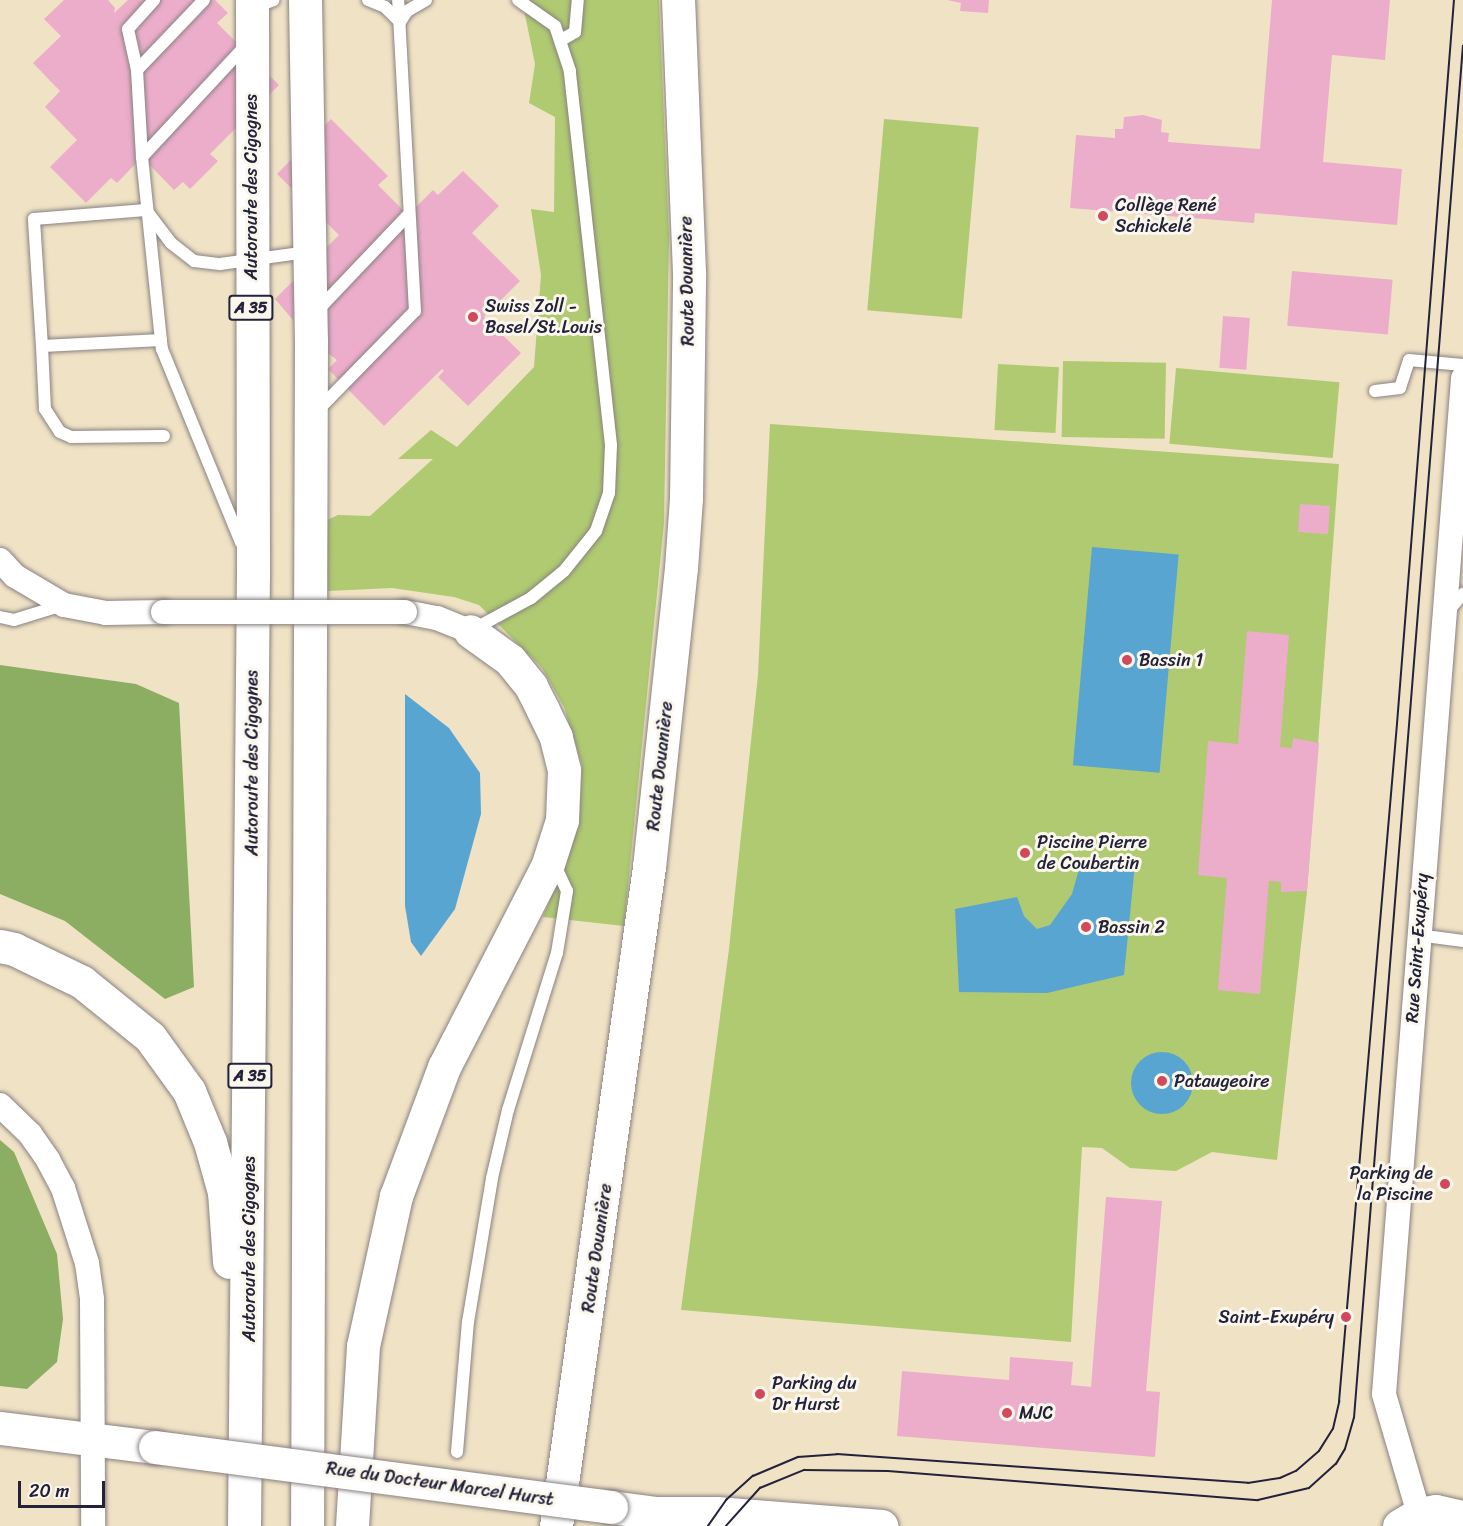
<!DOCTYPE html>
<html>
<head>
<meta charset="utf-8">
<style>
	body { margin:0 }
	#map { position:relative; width:1463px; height:1526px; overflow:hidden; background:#f0e2c5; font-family:Sriracha,sans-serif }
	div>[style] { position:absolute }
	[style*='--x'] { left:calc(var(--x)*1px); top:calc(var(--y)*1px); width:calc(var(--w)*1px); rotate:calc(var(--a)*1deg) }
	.green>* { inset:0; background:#afca70; transform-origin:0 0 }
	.forest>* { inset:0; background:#8bae62 }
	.water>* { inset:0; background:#58a5d1; transform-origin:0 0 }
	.round { border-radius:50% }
	.building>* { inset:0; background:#ecadcb; transform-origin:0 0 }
	.roads { filter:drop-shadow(0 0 2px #898280) drop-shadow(0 0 2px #898280) }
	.lane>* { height:12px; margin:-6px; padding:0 6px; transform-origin:6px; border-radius:6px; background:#fff }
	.street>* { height:24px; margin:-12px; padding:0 12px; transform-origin:12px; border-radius:12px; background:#fff }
	.secondary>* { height:33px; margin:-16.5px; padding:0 16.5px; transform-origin:16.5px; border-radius:16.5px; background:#fff }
	.highway>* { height:33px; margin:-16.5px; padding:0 16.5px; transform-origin:16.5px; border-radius:16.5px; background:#fff }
	.tram>* { height:1.5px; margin:-0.75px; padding:0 0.75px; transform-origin:0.75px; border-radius:0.75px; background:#22223b }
	.bridges { filter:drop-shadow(0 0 2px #898280) drop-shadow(0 0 2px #898280) }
	.street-bridge>* { height:24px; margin:-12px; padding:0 12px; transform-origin:12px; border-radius:12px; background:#fff }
	.secondary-bridge>* { height:33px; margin:-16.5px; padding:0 16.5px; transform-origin:16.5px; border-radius:16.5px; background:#fff }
	.dots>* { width:16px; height:16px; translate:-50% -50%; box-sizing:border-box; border:3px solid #fbf7ec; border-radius:50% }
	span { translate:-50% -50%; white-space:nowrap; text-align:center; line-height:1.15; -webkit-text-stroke:6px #fbf7ec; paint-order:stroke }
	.shield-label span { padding:2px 4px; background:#fbf7ec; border:2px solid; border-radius:4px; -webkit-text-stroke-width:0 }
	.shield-label { font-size:16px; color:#22223b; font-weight:700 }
	.street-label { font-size:18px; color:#22223b }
	.poi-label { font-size:18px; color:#22223b }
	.left { translate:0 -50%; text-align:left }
	.right { translate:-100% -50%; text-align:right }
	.scale { position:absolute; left:18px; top:1481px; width:87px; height:27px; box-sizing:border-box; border:3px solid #22223b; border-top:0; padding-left:8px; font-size:18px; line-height:21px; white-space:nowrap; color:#22223b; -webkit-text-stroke:4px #fbf7ec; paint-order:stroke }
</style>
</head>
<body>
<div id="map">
	<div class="green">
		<div style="clip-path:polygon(522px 0,659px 0,669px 238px,664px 523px,624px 926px,543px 917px,579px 826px,582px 765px,564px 707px,542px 668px,479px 605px,454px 597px,392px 588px,328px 591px,321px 523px,338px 515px,370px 516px,433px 459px,398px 459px,431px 430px,457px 447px,534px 367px,541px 275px,531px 209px,554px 212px,555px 117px,529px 103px,535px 64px)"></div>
		<div style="left:884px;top:119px;width:95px;height:192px;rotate:5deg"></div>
		<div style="left:1063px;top:361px;width:103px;height:76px;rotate:1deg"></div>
		<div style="left:998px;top:364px;width:61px;height:66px;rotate:3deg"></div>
		<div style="left:1176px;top:368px;width:164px;height:76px;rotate:5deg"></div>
		<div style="clip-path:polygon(770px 424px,1339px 464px,1307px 891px,1277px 1160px,1212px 1152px,1176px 1171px,1130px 1168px,1102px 1148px,1082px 1147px,1071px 1342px,681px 1310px,729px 949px,758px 675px)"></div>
	</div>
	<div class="forest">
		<div style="clip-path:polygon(0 665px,136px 684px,179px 703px,194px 987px,165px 999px,65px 921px,0 894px)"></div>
		<div style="clip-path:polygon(0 1140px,14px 1152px,57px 1254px,63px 1319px,57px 1362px,27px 1389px,0 1386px)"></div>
	</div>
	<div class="water">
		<div style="left:1092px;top:547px;width:87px;height:219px;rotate:5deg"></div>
		<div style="clip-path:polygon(405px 694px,449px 728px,480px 773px,481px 814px,455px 909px,421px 956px,411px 942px,405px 906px)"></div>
		<div style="clip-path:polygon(1081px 862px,1135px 864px,1124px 975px,1047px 993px,959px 992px,955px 909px,1017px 897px,1024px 916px,1037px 929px,1050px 925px,1072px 894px)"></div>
		<div class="round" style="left:1131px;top:1052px;width:62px;height:62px"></div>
	</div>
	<div class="building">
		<div style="clip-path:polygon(64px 0,108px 0,115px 8px,114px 13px,128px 0,215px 0,228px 13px,217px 23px,279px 85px,210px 154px,218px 161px,190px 189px,183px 182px,174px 190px,142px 157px,117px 183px,111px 178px,86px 203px,50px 167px,77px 140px,45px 107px,60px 91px,33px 63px,61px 36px,44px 19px)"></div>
		<div style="clip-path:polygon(947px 0,989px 0,988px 13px,960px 11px,961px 3px)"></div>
		<div style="clip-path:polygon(1272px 0,1390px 0,1385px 60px,1332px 55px,1323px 162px,1402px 169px,1397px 225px,1255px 213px,1254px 223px,1070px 208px,1076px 135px,1115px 138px,1115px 129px,1123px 129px,1124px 117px,1143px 115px,1162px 120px,1161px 132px,1169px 133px,1168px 142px,1260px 149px)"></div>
		<div style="clip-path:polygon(331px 119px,388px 176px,378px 185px,408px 215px,433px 190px,438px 195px,463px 171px,499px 206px,472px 233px,520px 281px,484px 317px,521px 353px,468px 406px,438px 377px,444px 371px,442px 369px,384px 426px,328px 369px,337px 360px,311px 341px,275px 299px,339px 235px,277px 174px)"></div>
		<div style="left:1292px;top:271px;width:101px;height:55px;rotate:5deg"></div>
		<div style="left:1223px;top:316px;width:27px;height:52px;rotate:4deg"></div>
		<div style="left:1300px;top:504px;width:30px;height:28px;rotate:4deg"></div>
		<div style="clip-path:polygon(1247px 631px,1289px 635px,1280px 747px,1292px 748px,1293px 738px,1319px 743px,1307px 891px,1281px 892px,1281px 882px,1269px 881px,1260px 994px,1218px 990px,1227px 878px,1198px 875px,1208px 741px,1238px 744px)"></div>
		<div style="clip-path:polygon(1106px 1197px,1162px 1201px,1146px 1391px,1160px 1392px,1155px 1457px,897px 1436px,902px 1371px,1009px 1380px,1010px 1357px,1073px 1362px,1071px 1385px,1091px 1387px)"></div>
	</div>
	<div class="roads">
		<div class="lane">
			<div style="--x:204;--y:0;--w:97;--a:133.7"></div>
			<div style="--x:137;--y:70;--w:87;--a:86.7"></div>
			<div style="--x:142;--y:157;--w:193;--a:84.1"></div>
			<div style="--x:162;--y:349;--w:209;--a:67.8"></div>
			<div style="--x:368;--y:0;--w:18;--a:22"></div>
			<div style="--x:385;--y:7;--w:21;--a:45"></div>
			<div style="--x:400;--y:22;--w:13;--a:-58"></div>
			<div style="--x:407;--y:11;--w:22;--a:-30"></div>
			<div style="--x:253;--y:8;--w:22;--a:-21"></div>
			<div style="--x:563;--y:39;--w:14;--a:-30"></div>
			<div style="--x:575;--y:32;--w:32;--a:-85"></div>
			<div style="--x:137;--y:70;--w:42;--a:-102.4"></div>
			<div style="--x:128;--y:29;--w:39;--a:-48"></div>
			<div style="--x:142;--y:157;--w:153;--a:-47.1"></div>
			<div style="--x:316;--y:312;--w:134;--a:-46.5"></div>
			<div style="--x:161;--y:340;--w:119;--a:177.1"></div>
			<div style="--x:42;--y:346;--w:63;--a:87.3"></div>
			<div style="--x:45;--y:409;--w:27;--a:57"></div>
			<div style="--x:60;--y:432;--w:12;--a:24"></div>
			<div style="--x:71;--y:437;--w:93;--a:-0.6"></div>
			<div style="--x:42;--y:347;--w:128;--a:-93.6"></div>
			<div style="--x:34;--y:219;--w:112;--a:-4.6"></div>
			<div style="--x:146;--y:210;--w:41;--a:52.9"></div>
			<div style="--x:171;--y:243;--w:29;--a:38"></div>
			<div style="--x:194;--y:261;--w:26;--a:7"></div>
			<div style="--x:220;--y:264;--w:89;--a:-7.8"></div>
			<div style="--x:1375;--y:391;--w:25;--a:-7"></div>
			<div style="--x:1400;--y:388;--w:29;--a:-72"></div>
			<div style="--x:1409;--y:360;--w:54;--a:5.3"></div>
			<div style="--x:316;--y:412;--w:141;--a:-45.6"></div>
			<div style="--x:415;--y:311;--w:311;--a:-93.1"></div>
			<div style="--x:1448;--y:611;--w:23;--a:-49"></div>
			<div style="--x:0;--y:617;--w:14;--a:12"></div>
			<div style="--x:14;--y:620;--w:51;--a:-17"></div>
			<div style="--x:474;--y:629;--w:65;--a:-28.5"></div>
			<div style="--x:531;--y:598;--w:43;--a:-39.3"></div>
			<div style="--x:564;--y:571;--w:51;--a:-51.3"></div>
			<div style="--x:596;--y:531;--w:40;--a:-71.1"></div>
			<div style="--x:609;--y:493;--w:48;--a:-87.6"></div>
			<div style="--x:611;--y:445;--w:376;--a:-96.3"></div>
			<div style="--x:570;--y:71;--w:47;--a:-108.4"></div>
			<div style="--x:555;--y:26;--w:45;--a:-144.9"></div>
			<div style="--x:1418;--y:935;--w:45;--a:7.6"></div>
			<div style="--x:457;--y:1452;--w:130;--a:-85.2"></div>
			<div style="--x:468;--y:1322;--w:146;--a:-80.5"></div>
			<div style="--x:492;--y:1178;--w:70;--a:-76.8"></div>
			<div style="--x:508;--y:1110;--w:164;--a:-72.7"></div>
			<div style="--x:557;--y:953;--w:63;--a:-80.8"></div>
			<div style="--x:567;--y:891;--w:31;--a:-115"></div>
		</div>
		<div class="street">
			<div style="--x:0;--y:560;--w:22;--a:47"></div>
			<div style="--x:15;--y:576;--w:57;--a:30.6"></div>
			<div style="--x:64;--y:605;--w:43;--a:10.8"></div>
			<div style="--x:106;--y:613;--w:57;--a:-1"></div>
			<div style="--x:405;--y:612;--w:33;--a:11"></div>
			<div style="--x:437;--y:618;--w:35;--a:22"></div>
			<div style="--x:0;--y:1105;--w:42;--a:44"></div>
			<div style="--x:30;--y:1134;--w:32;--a:55"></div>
			<div style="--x:48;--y:1160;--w:32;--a:62"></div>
			<div style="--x:63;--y:1188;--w:79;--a:72.3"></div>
			<div style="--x:87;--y:1263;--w:37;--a:82"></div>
			<div style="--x:92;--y:1300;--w:226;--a:89.7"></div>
			<div style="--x:1419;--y:1514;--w:125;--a:-106.3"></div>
			<div style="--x:1384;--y:1394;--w:1019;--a:-85.55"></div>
		</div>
		<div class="secondary">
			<div style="--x:0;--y:1428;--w:156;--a:7"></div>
			<div style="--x:611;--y:1507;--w:44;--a:7.8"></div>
			<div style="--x:655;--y:1513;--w:61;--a:0"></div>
			<div style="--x:716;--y:1513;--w:166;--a:4.5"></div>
			<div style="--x:556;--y:1526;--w:666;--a:-81.97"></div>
			<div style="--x:649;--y:867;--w:301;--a:-83.9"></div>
			<div style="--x:681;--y:568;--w:70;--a:-85.9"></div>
			<div style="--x:686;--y:498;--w:226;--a:-89.2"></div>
			<div style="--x:689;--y:272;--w:272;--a:-92.3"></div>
			<div style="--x:1399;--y:1526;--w:23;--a:-31"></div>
			<div style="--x:1419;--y:1514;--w:17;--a:-10"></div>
			<div style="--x:1436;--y:1511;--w:28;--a:13"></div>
		</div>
		<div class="highway">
			<div style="--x:305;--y:0;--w:341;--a:89"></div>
			<div style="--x:311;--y:341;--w:1185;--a:90.19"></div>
			<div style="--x:0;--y:946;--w:14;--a:12"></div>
			<div style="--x:14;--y:949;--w:76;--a:25.9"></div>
			<div style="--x:82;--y:982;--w:87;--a:39"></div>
			<div style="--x:150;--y:1037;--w:67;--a:54.2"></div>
			<div style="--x:189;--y:1091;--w:55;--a:67.6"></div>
			<div style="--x:210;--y:1142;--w:52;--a:74.4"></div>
			<div style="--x:224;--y:1192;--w:70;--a:85.9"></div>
			<div style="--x:244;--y:1526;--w:950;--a:-89.46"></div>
			<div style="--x:253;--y:576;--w:576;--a:-90.1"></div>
			<div style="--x:352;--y:1526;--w:180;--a:-86.5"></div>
			<div style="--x:363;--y:1346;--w:154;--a:-77.6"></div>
			<div style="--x:396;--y:1196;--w:138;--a:-69.6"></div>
			<div style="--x:444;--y:1067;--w:225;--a:-62.8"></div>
			<div style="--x:547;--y:867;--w:49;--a:-72.3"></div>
			<div style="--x:562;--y:820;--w:50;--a:-87.7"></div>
			<div style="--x:564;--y:770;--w:34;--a:-104"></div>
			<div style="--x:556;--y:737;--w:30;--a:-116"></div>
			<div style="--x:543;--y:710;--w:27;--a:-117"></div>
			<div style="--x:531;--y:686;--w:33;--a:-129"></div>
			<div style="--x:510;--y:660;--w:49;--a:-144.1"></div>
		</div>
	</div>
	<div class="tram">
		<div style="--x:708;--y:1526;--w:32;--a:-55"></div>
		<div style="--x:726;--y:1500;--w:36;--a:-42"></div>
		<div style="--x:753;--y:1476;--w:49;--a:-22.9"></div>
		<div style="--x:798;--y:1457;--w:39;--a:-4"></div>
		<div style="--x:837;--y:1454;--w:412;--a:4"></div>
		<div style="--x:1248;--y:1483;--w:32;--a:-9"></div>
		<div style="--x:1280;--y:1478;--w:17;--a:-24"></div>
		<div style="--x:1296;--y:1471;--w:30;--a:-41"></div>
		<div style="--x:1319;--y:1451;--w:26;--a:-58"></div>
		<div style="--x:1333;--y:1429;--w:28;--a:-77"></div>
		<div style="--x:1339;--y:1402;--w:680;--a:-85.11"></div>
		<div style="--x:1397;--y:724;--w:726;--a:-85.5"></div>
		<div style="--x:726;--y:1526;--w:51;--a:-48.2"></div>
		<div style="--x:760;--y:1488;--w:48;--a:-22.2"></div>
		<div style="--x:804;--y:1470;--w:84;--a:0.7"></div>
		<div style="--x:888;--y:1471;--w:371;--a:4.5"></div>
		<div style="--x:1258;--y:1500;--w:52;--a:-13.2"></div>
		<div style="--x:1309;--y:1488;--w:36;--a:-42"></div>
		<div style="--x:1336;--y:1464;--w:17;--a:-59"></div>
		<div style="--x:1345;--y:1449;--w:32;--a:-74"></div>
		<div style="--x:1354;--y:1418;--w:1376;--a:-85.46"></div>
	</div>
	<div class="bridges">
		<div class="street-bridge">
			<div style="--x:163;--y:612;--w:242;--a:0"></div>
		</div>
		<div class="secondary-bridge">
			<div style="--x:155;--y:1447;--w:460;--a:7.5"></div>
		</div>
	</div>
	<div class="dots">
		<div style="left:1103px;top:216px;background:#d1495b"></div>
		<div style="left:473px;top:317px;background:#d1495b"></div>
		<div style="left:1127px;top:660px;background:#d1495b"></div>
		<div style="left:1025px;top:853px;background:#d1495b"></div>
		<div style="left:1086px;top:927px;background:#d1495b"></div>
		<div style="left:1162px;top:1081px;background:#d1495b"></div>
		<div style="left:1445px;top:1184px;background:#d1495b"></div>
		<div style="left:1346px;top:1317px;background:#d1495b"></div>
		<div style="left:760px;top:1394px;background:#d1495b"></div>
		<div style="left:1007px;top:1413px;background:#d1495b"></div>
	</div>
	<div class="shield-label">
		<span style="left:251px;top:308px">A 35</span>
		<span style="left:250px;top:1076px">A 35</span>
	</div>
	<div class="street-label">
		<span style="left:251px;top:187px;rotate:-90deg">Autoroute des Cigognes</span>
		<span style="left:687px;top:281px;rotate:-91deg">Route Douanière</span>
		<span style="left:252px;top:763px;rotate:-90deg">Autoroute des Cigognes</span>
		<span style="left:660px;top:766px;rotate:-84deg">Route Douanière</span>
		<span style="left:1417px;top:948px;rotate:-86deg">Rue Saint-Exupéry</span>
		<span style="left:597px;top:1248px;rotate:-82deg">Route Douanière</span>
		<span style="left:249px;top:1249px;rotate:-90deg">Autoroute des Cigognes</span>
		<span style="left:440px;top:1484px;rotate:8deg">Rue du Docteur Marcel Hurst</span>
	</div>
	<div class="poi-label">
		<span class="left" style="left:1115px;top:216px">Collège René<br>Schickelé</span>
		<span class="left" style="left:485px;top:317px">Swiss Zoll -<br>Basel/St.Louis</span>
		<span class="left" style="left:1139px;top:660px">Bassin 1</span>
		<span class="left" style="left:1037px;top:853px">Piscine Pierre<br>de Coubertin</span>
		<span class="left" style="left:1098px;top:927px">Bassin 2</span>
		<span class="left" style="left:1174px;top:1081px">Pataugeoire</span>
		<span class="right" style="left:1433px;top:1184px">Parking de<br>la Piscine</span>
		<span class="right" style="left:1334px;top:1317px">Saint-Exupéry</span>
		<span class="left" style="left:772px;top:1394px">Parking du<br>Dr Hurst</span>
		<span class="left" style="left:1019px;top:1413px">MJC</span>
	</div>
	<div class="scale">20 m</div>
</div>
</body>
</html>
